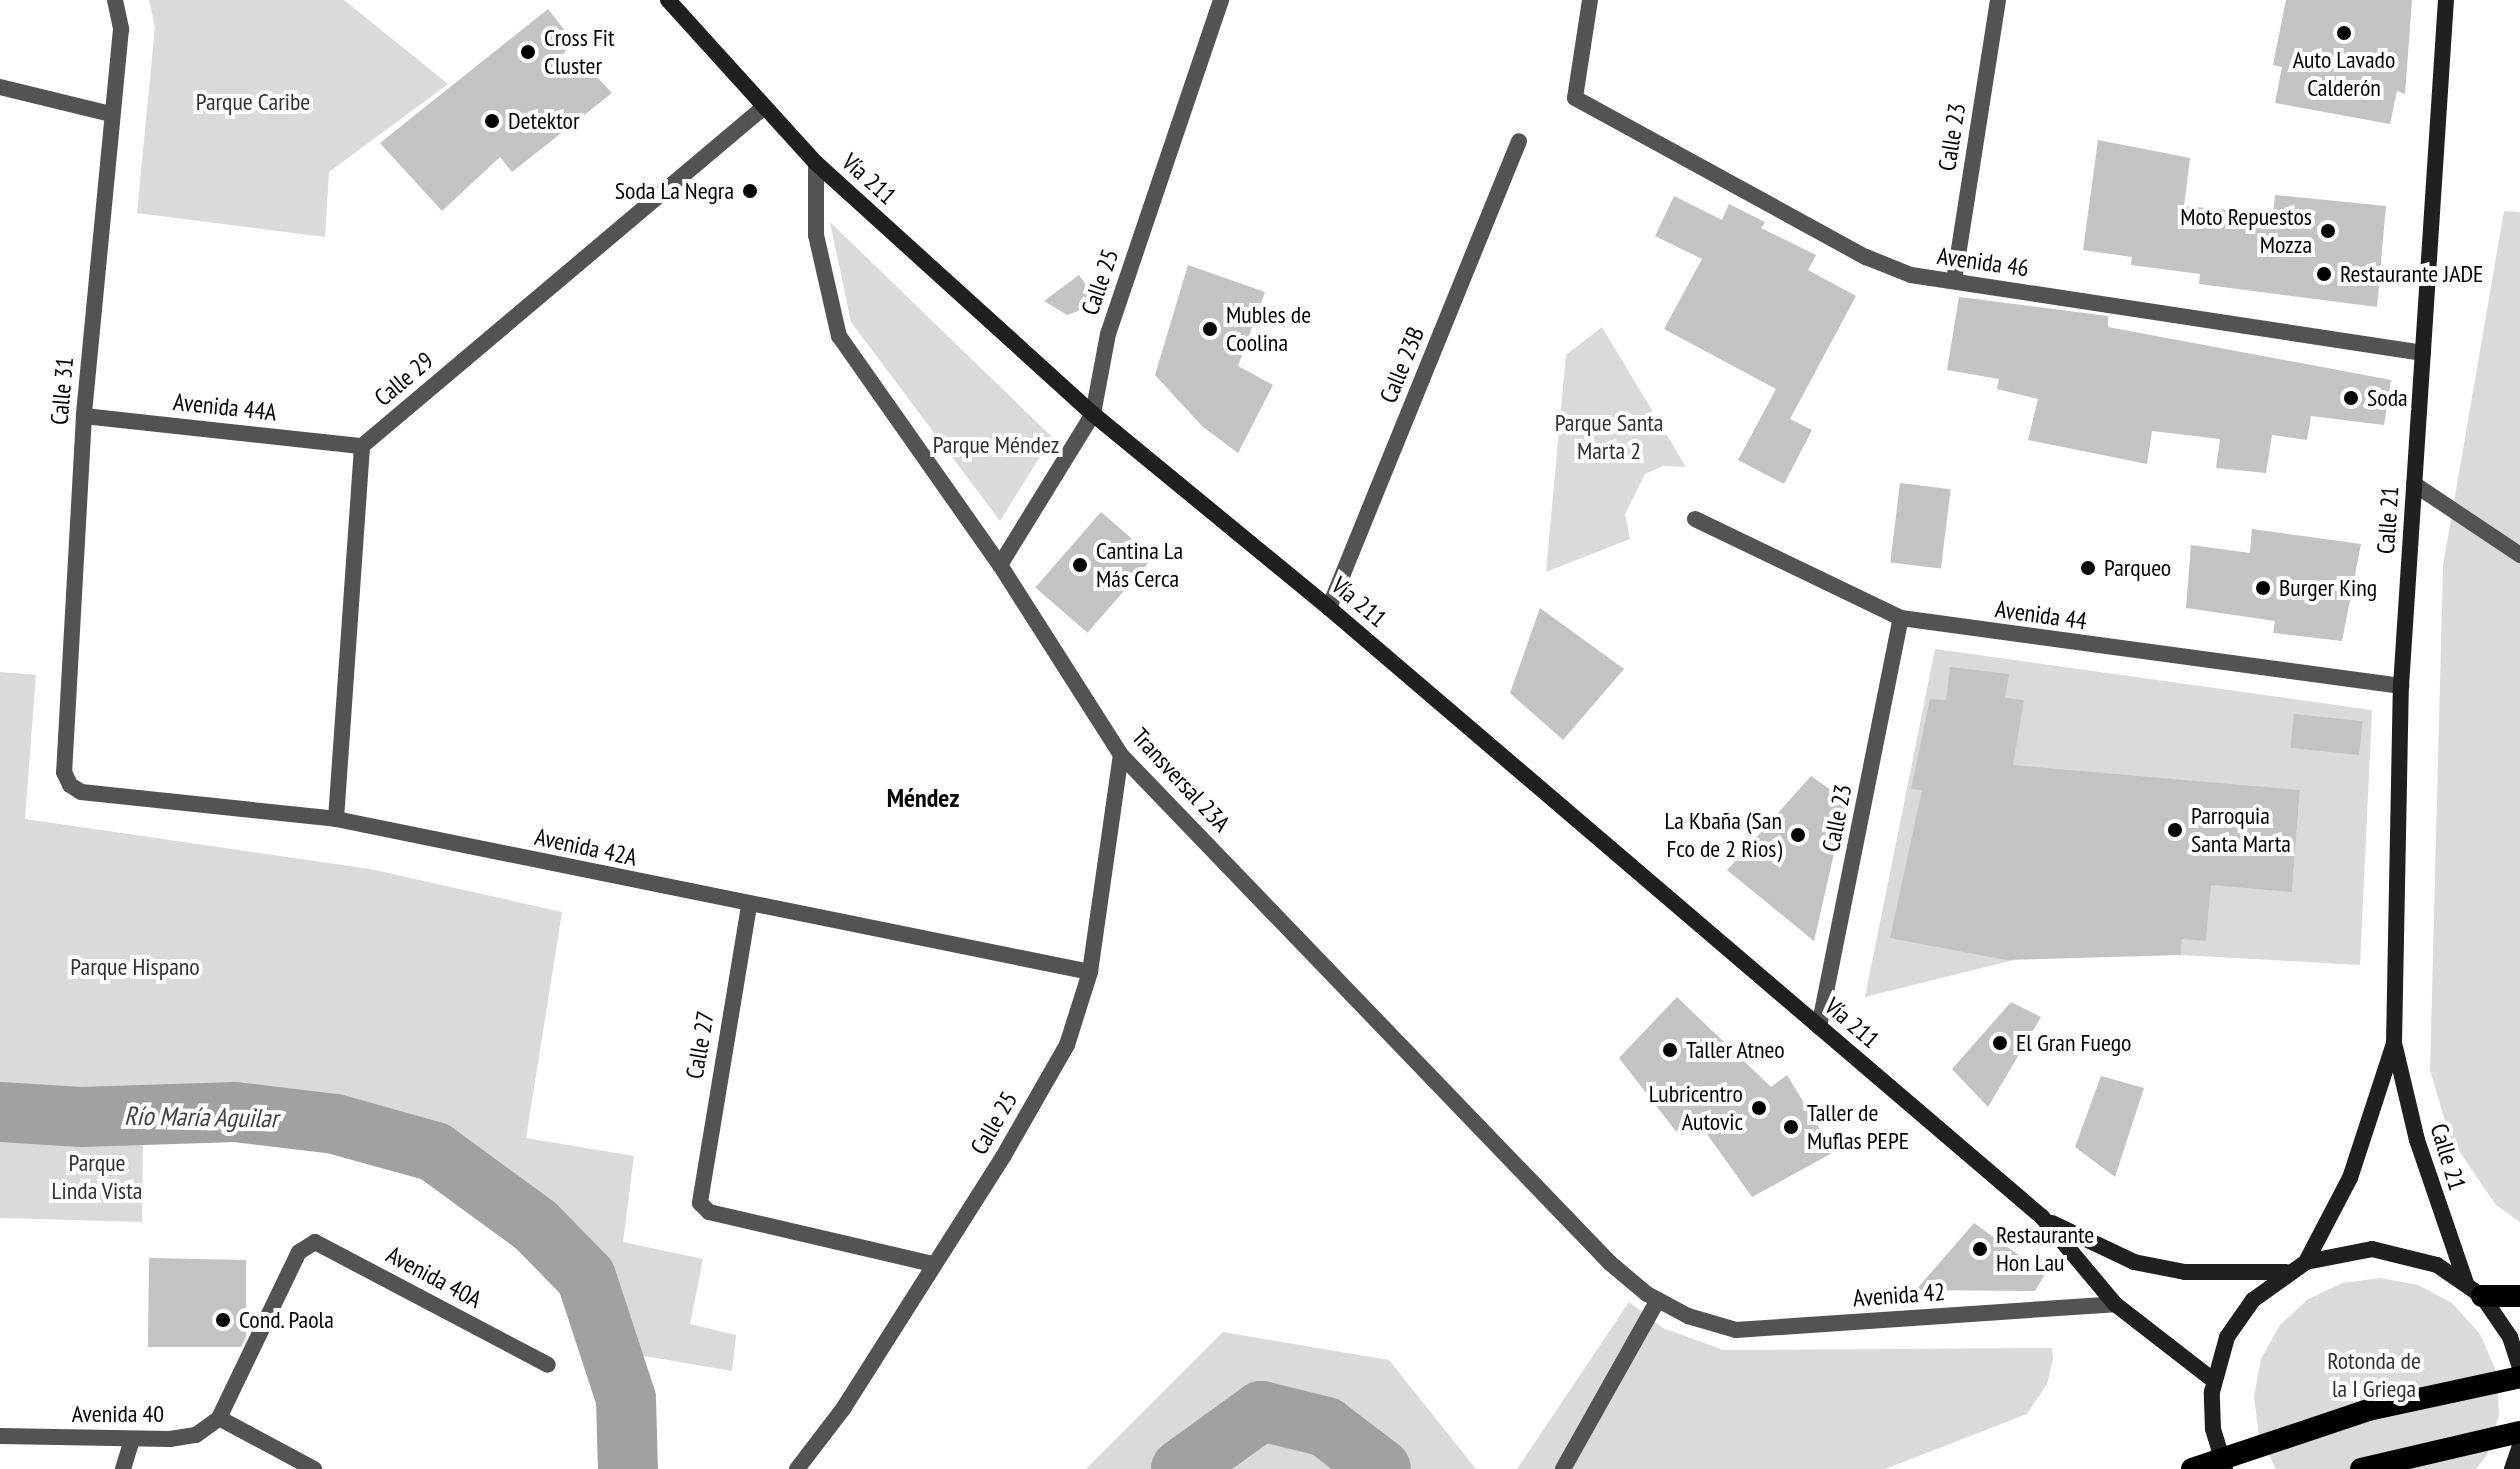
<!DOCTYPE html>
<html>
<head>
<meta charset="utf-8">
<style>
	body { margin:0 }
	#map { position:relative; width:2520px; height:1469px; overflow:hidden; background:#fff; font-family:"PT Sans Narrow",sans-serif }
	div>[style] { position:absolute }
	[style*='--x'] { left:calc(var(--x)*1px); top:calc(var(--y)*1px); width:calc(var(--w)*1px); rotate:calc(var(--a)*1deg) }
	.green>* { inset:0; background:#dadada }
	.river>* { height:60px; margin:-30px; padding:0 30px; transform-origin:30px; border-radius:30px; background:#a1a1a1 }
	.building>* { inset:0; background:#c3c3c3; transform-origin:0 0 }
	.minor>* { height:16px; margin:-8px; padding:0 8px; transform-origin:8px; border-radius:8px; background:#535353 }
	.secondary>* { height:16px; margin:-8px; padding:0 8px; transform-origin:8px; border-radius:8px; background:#202020 }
	.trunk>* { height:22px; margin:-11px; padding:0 11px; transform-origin:11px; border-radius:11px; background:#000 }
	.dots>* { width:22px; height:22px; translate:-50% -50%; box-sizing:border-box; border:4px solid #fff; border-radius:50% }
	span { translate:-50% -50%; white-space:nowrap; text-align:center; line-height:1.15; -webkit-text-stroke:8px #fff; paint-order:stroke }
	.poi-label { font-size:24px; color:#000 }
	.left { translate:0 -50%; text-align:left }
	.right { translate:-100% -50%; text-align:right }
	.park-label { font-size:24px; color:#313131 }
	.street-label { font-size:24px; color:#000 }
	.neighbourhood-label { font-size:26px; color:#000; font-weight:700 }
	.water-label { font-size:26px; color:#424242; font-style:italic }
</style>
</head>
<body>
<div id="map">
	<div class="green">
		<div style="clip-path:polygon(149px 0,344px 0,448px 84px,329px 172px,325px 237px,137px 213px,155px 27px)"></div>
		<div style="clip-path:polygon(2504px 211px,2520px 212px,2520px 1222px,2496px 1205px,2450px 1138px,2430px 1070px,2443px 566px)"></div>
		<div style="clip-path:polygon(830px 222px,1052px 437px,1000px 521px,851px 322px)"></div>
		<div style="clip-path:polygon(1602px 327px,1686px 467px,1663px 466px,1645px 474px,1625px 514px,1630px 539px,1546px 572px,1566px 355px)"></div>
		<div style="clip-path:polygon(evenodd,1935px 649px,2372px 710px,2360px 965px,2181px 955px,2182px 939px,2206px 940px,2210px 895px,2019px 898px,2014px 960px,1865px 997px,1935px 649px,2300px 790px,2292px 891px,2128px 878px,2300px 790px)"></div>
		<div style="clip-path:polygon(0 672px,36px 675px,25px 819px,370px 869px,562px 912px,526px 1138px,634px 1156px,623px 1242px,703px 1259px,690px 1324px,736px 1335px,732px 1371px,621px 1352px,592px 1272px,544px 1220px,444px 1144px,350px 1114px,237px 1101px,0 1100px)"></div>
		<div style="clip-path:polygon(0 1129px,37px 1134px,143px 1131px,142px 1222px,0 1218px)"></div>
		<div style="clip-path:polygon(2380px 1278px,2418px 1285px,2452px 1303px,2480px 1334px,2497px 1373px,2499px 1415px,2487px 1455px,2476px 1469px,2276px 1469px,2259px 1435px,2254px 1397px,2261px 1359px,2280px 1325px,2307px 1300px,2342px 1283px)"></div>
		<div style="clip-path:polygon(1629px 1302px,1663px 1328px,1723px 1350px,2052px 1348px,2053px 1359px,2047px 1384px,2027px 1414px,1885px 1469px,1517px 1469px)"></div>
		<div style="clip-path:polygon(1223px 1332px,1389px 1360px,1476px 1469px,1086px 1469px)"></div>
	</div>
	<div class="river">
		<div style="--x:0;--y:1112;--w:81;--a:3.5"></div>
		<div style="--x:81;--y:1117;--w:154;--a:-1.9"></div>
		<div style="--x:235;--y:1112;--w:101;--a:6.8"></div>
		<div style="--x:335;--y:1124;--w:104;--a:15.6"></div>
		<div style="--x:435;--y:1152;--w:125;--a:36.2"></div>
		<div style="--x:536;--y:1226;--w:71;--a:45.6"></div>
		<div style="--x:586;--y:1277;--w:128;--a:71.8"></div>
		<div style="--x:626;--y:1399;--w:70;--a:88.4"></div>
		<div style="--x:1181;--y:1469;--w:99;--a:-35.9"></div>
		<div style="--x:1261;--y:1411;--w:67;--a:13.8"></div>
		<div style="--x:1326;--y:1427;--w:69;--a:37.4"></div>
	</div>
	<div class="building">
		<div style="clip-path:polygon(2286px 0,2412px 0,2405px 94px,2397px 91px,2390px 124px,2275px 103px,2282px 67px,2273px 65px)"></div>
		<div style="clip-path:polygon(548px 9px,574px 42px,546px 73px,598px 78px,612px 93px,512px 172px,500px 157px,442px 211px,380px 143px)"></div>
		<div style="clip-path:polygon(2098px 140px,2190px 158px,2184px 206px,2273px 214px,2275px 195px,2386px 206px,2377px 307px,2199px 284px,2200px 274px,2131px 265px,2132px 257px,2083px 250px)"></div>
		<div style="clip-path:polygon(1674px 196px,1722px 220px,1729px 204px,1765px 222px,1761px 228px,1816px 255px,1808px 270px,1856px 296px,1790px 419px,1812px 430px,1784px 484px,1738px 460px,1776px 389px,1664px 329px,1702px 259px,1655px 236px)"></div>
		<div style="clip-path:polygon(1188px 265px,1265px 292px,1238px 366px,1273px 385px,1238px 453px,1202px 426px,1155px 375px)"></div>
		<div style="clip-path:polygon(1079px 275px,1095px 298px,1081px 310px,1067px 315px,1044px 301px)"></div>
		<div style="clip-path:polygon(1959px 297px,2108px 316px,2108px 327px,2391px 380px,2384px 425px,2311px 416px,2307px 440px,2272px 435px,2266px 473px,2216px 468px,2220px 439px,2152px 431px,2147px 464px,2028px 440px,2038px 399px,1997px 389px,1999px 379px,1947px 370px)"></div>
		<div style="left:1900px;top:483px;width:51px;height:80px;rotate:7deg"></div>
		<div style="left:1101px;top:512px;width:69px;height:100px;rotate:41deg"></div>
		<div style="clip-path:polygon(2252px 529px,2361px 544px,2342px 641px,2273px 633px,2275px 621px,2186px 608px,2191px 545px,2250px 553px)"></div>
		<div style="clip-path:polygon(1540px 608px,1624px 669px,1563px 740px,1510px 693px)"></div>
		<div style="clip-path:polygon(1950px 667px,2009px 674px,2005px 698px,2024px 700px,2013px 765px,2300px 790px,2292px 892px,2211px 885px,2206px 941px,2182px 939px,2181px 955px,2006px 960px,1890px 938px,1922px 790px,1911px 789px,1930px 699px,1946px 700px)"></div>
		<div style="left:2294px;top:714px;width:69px;height:34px;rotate:6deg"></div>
		<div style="clip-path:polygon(1811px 776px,1846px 801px,1814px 941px,1727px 870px)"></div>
		<div style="clip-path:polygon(1677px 997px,1771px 1087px,1787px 1075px,1834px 1152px,1752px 1197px,1699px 1123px,1678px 1134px,1619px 1058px)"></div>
		<div style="clip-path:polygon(2011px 1002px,2041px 1017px,1988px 1107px,1952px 1069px)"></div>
		<div style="clip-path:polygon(2101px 1076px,2144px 1088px,2115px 1177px,2075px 1147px)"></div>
		<div style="clip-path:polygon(1974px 1223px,2045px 1274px,2035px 1291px,1916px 1290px)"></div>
		<div style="clip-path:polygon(149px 1258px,246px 1260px,246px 1337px,241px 1347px,148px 1347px)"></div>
	</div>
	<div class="minor">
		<div style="--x:115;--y:0;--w:30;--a:78"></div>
		<div style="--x:121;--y:29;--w:389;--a:95.5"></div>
		<div style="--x:84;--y:416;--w:357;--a:93.2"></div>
		<div style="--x:64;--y:772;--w:14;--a:65"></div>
		<div style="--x:70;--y:785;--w:13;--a:32"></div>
		<div style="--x:81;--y:792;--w:256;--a:6"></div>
		<div style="--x:336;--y:819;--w:769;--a:11.47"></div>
		<div style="--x:1590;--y:0;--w:99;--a:98.7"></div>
		<div style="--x:1575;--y:98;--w:332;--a:28.7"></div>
		<div style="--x:1866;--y:257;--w:48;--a:21.8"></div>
		<div style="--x:1911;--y:275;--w:518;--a:8.66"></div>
		<div style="--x:0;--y:87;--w:114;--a:13.7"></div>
		<div style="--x:816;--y:163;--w:72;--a:90"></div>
		<div style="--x:816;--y:235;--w:104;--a:77.2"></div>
		<div style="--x:839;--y:336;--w:280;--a:54.9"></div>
		<div style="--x:1000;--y:565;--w:225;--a:57.5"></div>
		<div style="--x:1121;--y:755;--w:705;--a:46.09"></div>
		<div style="--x:1610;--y:1263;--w:48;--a:40"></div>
		<div style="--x:1647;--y:1294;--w:47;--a:28.2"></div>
		<div style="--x:1688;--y:1316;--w:50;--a:16.3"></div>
		<div style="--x:1736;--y:1330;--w:380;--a:-3.9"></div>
		<div style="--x:1954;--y:281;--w:284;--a:-81.1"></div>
		<div style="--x:84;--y:416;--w:280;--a:6.2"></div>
		<div style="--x:2414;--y:484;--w:128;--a:33.8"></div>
		<div style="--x:1695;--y:519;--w:229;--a:25.7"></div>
		<div style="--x:1901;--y:618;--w:505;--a:7.74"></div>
		<div style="--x:1000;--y:565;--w:177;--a:-58.4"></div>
		<div style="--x:1093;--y:414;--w:81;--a:-79.4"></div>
		<div style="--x:1108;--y:334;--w:353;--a:-71.3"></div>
		<div style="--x:1329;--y:608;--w:504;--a:-67.86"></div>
		<div style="--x:336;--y:819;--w:374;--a:-86"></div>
		<div style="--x:362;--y:446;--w:526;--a:-40.14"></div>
		<div style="--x:749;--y:906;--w:301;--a:99.4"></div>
		<div style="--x:700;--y:1203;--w:13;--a:45"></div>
		<div style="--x:709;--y:1212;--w:229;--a:13.1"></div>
		<div style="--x:1819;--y:1027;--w:417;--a:-78.7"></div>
		<div style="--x:219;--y:1418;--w:184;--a:-64.3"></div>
		<div style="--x:299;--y:1252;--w:19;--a:-32"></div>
		<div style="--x:315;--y:1242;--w:263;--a:27.8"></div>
		<div style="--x:0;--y:1436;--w:170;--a:1"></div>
		<div style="--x:170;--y:1439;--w:26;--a:-9"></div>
		<div style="--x:196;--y:1435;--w:29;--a:-36"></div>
		<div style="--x:219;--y:1418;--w:108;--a:28.2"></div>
		<div style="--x:123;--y:1469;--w:31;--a:-73"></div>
		<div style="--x:797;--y:1469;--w:76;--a:-52.5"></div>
		<div style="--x:843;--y:1409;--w:299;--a:-57.6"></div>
		<div style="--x:1003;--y:1157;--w:129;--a:-60.3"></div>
		<div style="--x:1067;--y:1045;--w:77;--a:-72.5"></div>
		<div style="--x:1090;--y:972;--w:219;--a:-81.9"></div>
		<div style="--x:1563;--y:1469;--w:194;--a:-60.7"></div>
	</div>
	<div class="secondary">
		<div style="--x:668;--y:0;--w:220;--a:47.8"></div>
		<div style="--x:816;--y:163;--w:374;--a:42.2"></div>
		<div style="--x:1093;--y:414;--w:306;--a:39.4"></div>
		<div style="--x:1329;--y:608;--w:938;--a:40.5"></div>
		<div style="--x:2042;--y:1217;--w:114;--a:50"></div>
		<div style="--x:2115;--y:1304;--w:124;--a:37.8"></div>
		<div style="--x:2395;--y:1047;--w:96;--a:76.7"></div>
		<div style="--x:2417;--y:1140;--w:151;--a:71.1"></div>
		<div style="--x:2052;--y:1223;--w:91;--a:25.4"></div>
		<div style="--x:2134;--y:1262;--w:52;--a:11.1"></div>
		<div style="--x:2185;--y:1272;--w:101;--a:0"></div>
		<div style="--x:2306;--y:1262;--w:95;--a:-62.4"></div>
		<div style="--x:2350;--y:1178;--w:142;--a:-71.9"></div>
		<div style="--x:2394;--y:1043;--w:357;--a:-88.9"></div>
		<div style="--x:2401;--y:686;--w:687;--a:-86.25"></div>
		<div style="--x:2225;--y:1468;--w:41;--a:-107.1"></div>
		<div style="--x:2213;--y:1429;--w:37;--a:-92"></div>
		<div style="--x:2212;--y:1392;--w:57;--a:-74.7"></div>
		<div style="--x:2227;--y:1337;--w:45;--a:-54.9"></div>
		<div style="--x:2253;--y:1300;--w:65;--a:-35.6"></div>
		<div style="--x:2306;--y:1262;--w:67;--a:-11.1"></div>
		<div style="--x:2372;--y:1249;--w:67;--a:13.8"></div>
		<div style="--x:2437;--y:1265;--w:55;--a:34.6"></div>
		<div style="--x:2482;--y:1296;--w:50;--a:55.7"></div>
		<div style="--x:2510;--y:1337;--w:33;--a:72"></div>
		<div style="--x:2512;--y:1469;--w:24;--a:-71"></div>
	</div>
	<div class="trunk">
		<div style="--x:2482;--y:1296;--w:38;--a:0"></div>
		<div style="--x:2192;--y:1469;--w:186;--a:-18.5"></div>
		<div style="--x:2368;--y:1410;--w:156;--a:-12.2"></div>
		<div style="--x:2361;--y:1469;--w:163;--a:-13.1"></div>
	</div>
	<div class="dots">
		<div style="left:2344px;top:33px;background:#000"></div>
		<div style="left:528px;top:52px;background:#000"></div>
		<div style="left:492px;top:121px;background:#000"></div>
		<div style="left:750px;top:191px;background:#000"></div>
		<div style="left:2328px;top:231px;background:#000"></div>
		<div style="left:2324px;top:274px;background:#000"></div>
		<div style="left:1210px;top:329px;background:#000"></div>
		<div style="left:2351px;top:398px;background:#000"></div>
		<div style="left:1080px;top:565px;background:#000"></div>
		<div style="left:2088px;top:568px;background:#000"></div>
		<div style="left:2263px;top:588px;background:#000"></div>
		<div style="left:2175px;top:830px;background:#000"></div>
		<div style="left:1798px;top:835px;background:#000"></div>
		<div style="left:2000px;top:1043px;background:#000"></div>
		<div style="left:1670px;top:1050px;background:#000"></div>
		<div style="left:1759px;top:1108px;background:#000"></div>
		<div style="left:1791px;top:1127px;background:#000"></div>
		<div style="left:1980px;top:1249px;background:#000"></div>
		<div style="left:223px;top:1320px;background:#000"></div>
	</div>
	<div class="poi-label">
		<span class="left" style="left:544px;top:52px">Cross Fit<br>Cluster</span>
		<span style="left:2344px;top:74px">Auto Lavado<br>Calderón</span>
		<span class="left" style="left:508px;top:121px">Detektor</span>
		<span class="right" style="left:734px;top:191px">Soda La Negra</span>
		<span class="right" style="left:2312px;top:231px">Moto Repuestos<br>Mozza</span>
		<span class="left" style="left:2340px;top:274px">Restaurante JADE</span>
		<span class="left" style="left:1226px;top:329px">Mubles de<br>Coolina</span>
		<span class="left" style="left:2367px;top:398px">Soda</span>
		<span class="left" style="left:1096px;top:565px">Cantina La<br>Más Cerca</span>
		<span class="left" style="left:2104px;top:568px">Parqueo</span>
		<span class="left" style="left:2279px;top:588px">Burger King</span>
		<span class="left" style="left:2191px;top:830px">Parroquia<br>Santa Marta</span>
		<span class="right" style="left:1782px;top:835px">La Kbaña (San<br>Fco de 2 Rios)</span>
		<span class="left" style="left:2016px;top:1043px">El Gran Fuego</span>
		<span class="left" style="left:1686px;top:1050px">Taller Atneo</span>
		<span class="right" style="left:1743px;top:1108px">Lubricentro<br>Autovic</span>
		<span class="left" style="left:1807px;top:1127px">Taller de<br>Muflas PEPE</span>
		<span class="left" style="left:1996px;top:1249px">Restaurante<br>Hon Lau</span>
		<span class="left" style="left:239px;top:1320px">Cond. Paola</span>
	</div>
	<div class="park-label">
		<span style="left:253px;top:102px">Parque Caribe</span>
		<span style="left:1609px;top:437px">Parque Santa<br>Marta 2</span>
		<span style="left:996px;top:445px">Parque Méndez</span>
		<span style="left:135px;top:967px">Parque Hispano</span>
		<span style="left:97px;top:1177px">Parque<br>Linda Vista</span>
		<span style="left:2374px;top:1375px">Rotonda de<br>la I Griega</span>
	</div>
	<div class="street-label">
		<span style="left:1952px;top:137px;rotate:-81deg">Calle 23</span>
		<span style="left:869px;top:179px;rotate:42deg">Vía 211</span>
		<span style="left:1983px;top:262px;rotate:8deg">Avenida 46</span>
		<span style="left:1100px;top:282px;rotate:-71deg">Calle 25</span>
		<span style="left:1402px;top:365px;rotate:-68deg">Calle 23B</span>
		<span style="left:404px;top:379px;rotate:-40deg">Calle 29</span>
		<span style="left:62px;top:391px;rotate:-85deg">Calle 31</span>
		<span style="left:225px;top:407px;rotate:6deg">Avenida 44A</span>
		<span style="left:2388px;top:520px;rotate:-86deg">Calle 21</span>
		<span style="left:1359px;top:602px;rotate:40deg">Vía 211</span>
		<span style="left:2041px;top:615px;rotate:8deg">Avenida 44</span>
		<span style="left:1181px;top:780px;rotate:47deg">Transversal 23A</span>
		<span style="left:1837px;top:818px;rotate:-79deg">Calle 23</span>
		<span style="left:586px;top:847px;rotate:12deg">Avenida 42A</span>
		<span style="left:1852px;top:1023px;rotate:41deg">Vía 211</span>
		<span style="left:700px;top:1045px;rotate:-80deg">Calle 27</span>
		<span style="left:994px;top:1123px;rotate:-60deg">Calle 25</span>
		<span style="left:2448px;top:1157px;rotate:73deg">Calle 21</span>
		<span style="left:434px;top:1277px;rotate:28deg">Avenida 40A</span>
		<span style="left:1899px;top:1295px;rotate:-4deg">Avenida 42</span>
		<span style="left:118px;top:1414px">Avenida 40</span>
	</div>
	<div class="neighbourhood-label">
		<span style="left:923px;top:798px">Méndez</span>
	</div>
	<div class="water-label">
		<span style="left:201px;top:1117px;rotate:1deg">Río María Aguilar</span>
	</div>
</div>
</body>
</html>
